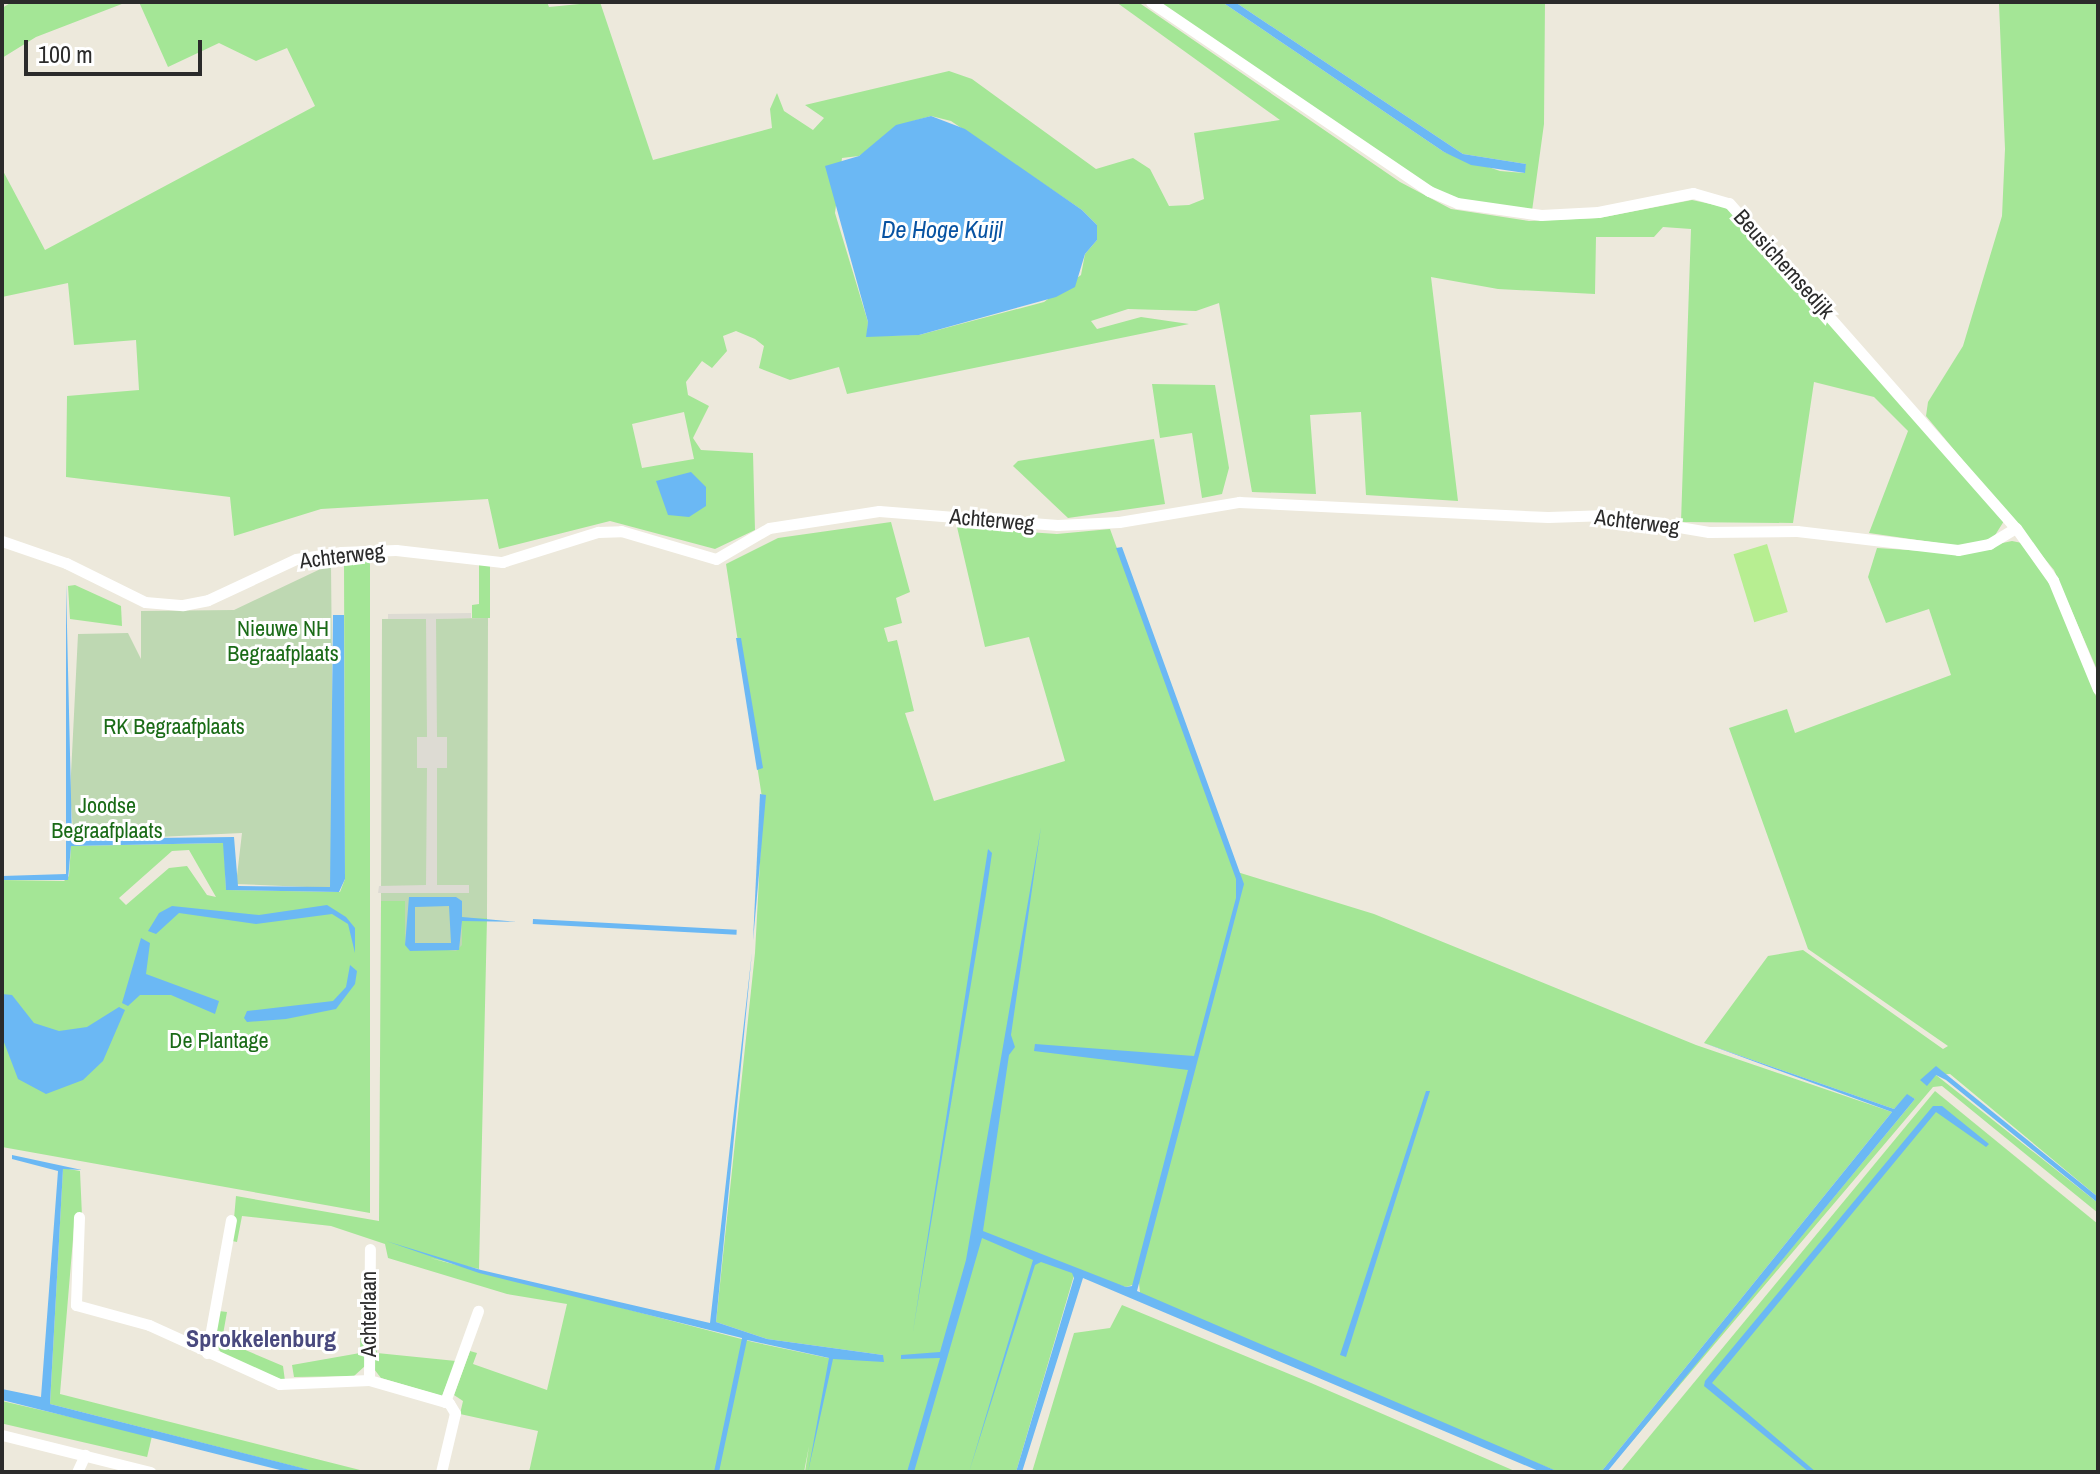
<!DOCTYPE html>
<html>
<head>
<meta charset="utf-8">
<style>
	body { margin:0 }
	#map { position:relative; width:2100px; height:1474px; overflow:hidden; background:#ede9dc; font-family:"Archivo Narrow",sans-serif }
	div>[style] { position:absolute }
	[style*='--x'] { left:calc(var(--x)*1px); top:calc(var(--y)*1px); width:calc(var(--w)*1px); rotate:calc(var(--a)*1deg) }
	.green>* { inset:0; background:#a4e696; transform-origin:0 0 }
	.cemetery>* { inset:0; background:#bed8b2 }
	.pitch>* { inset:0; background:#b7ee91; transform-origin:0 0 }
	.plaza>* { inset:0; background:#dddbd3 }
	.water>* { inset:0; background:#6bb8f4; transform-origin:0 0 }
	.minor>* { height:11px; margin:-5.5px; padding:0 5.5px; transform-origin:5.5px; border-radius:5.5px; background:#fff }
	span { translate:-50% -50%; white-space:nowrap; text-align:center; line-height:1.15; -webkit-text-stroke:6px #fff; paint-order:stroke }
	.street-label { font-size:22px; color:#2b2b2b }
	.park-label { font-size:22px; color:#1a6b17 }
	.water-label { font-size:24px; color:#0853a2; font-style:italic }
	.neighbourhood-label { font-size:24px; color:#49497e; font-weight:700 }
	.frame { position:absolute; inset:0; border:4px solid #2b2b2b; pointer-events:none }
	.scale { position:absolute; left:24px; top:40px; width:178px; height:36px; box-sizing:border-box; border:4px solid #2b2b2b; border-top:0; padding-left:10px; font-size:24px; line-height:28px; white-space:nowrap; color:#2b2b2b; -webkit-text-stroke:6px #fff; paint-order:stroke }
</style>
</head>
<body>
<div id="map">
	<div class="green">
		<div style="clip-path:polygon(12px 2px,127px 2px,36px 37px,2px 58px,2px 8px)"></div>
		<div style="clip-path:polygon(evenodd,139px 2px,547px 2px,549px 7px,600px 2px,653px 160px,772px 128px,770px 109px,777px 93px,784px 111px,813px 130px,824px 118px,805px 105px,949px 71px,972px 79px,1096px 169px,1133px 158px,1150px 169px,1169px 206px,1189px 205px,1204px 199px,1194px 133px,1280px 120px,1116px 2px,1138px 2px,1400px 182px,1451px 209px,1529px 221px,1599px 218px,1692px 200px,1729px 208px,2004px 521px,1992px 540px,1959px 546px,1869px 533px,1908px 431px,1874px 397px,1814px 382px,1793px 523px,1681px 522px,1691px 229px,1663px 227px,1654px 237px,1596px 237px,1595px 294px,1498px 289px,1431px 277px,1458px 501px,1366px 495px,1361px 412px,1310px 415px,1316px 494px,1252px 492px,1219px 303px,1196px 311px,1128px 309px,1091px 321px,1097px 329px,1141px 317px,1189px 324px,847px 394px,839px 367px,790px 380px,759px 368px,764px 346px,755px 339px,736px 331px,723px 336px,727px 351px,712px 368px,702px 361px,686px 382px,688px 395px,709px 406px,693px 438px,701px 450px,753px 453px,755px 530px,715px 549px,610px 521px,499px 549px,488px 499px,321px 509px,234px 536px,230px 497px,66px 477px,67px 396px,139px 390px,136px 340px,74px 345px,68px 283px,2px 297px,2px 169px,45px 250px,315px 106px,287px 48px,256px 61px,219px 43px,168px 67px,139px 2px,931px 116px,951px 121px,1082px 210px,1097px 225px,1097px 240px,1085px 254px,1081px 275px,1044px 302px,919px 335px,867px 336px,868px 322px,835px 213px,842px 158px,859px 156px,910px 122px,931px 116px,139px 2px,684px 412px,694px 459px,642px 468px,632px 424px,684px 412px)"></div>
		<div style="clip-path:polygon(1152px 2px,1222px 2px,1444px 152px,1500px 171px,1524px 173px,1526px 164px,1463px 154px,1235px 2px,1545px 2px,1544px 124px,1532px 211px,1443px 197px)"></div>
		<div style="clip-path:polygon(2098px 2px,2098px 672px,2054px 570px,1926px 416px,1928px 402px,1963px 346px,2002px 216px,2005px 149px,1999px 4px)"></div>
		<div style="clip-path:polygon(1152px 384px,1215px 385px,1229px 468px,1222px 494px,1202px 498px,1192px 433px,1160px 438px)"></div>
		<div style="clip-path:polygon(1154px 439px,1165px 504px,1068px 518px,1013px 466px,1018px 461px)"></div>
		<div style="clip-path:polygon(891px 522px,910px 592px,896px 598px,902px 623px,884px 628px,888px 642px,897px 640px,914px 711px,905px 713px,934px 801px,1065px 761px,1029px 637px,985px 647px,957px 527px,1057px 534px,1110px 529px,1234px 871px,1374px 914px,1696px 1045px,1892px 1112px,1601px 1472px,1559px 1472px,1331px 1380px,1140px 1293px,1139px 1283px,1126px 1287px,1075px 1272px,1016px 1472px,805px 1472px,809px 1446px,804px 1472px,529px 1472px,538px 1431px,460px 1414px,463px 1401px,454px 1395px,470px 1351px,477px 1353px,473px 1364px,547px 1390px,567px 1304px,507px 1294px,388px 1258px,385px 1244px,331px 1226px,242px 1216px,237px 1242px,232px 1241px,236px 1196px,379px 1221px,381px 901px,405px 901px,405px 945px,462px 918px,487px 918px,479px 1269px,430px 1258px,753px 1342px,833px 1359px,883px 1355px,767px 1339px,716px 1322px,755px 953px,763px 804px,726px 564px,778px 538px)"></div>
		<div style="clip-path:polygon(2012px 541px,2022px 543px,2048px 579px,2098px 701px,2098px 1197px,1950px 1074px,1936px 1075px,2098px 1203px,2098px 1213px,1942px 1086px,1933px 1087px,1606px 1472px,1915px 1099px,1907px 1095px,1894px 1109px,1704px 1043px,1768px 956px,1803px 950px,1943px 1049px,1948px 1046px,1808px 949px,1729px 728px,1787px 709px,1795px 733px,1951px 675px,1929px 609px,1886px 623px,1868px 577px,1877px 548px,1955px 553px)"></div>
		<div style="clip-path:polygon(evenodd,370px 556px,370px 1213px,2px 1147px,2px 880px,64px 881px,69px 876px,71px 846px,224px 843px,226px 890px,340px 892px,345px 879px,344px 561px,370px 556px,189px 850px,216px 897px,207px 895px,187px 866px,169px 868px,126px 905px,119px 898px,172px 851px,189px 850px)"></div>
		<div style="clip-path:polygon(479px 563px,490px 565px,490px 618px,472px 618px,472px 605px,479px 604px)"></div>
		<div style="clip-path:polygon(75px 585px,121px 606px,122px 626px,70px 619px,68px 586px)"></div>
		<div style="clip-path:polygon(1935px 1091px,2098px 1224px,2098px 1472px,1620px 1472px)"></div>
		<div style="clip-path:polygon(63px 1168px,80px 1171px,82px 1216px,74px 1227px,60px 1394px,368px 1472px,317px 1472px,50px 1404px)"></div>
		<div style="clip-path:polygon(362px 1288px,365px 1366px,354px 1376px,294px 1377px,292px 1365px,360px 1353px)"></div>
		<div style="clip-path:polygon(1122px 1305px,1311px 1383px,1517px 1472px,1032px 1472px,1074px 1333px,1110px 1328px)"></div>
		<div style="clip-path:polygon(219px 1311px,227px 1312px,222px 1340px,283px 1366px,285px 1381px,222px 1355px,214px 1340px)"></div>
		<div style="clip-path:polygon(377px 1311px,377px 1353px,456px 1361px,442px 1396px,381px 1378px,374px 1369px,372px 1312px)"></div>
		<div style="left:2px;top:1401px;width:154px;height:22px;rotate:13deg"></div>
	</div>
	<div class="cemetery">
		<div style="clip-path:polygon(331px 564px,334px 876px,330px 888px,236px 884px,242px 833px,74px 841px,70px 794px,78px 634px,128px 633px,141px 659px,141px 611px,234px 610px)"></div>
		<div style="clip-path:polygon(488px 618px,487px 918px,462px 918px,462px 945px,456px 951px,405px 945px,405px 901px,381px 901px,382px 619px)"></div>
	</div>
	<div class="pitch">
		<div style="left:1767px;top:544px;width:71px;height:35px;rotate:73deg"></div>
	</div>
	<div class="plaza">
		<div style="clip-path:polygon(471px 613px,471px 618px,436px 619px,437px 737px,447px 737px,447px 768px,437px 768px,437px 885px,469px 885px,469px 893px,378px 893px,379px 886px,426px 885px,427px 768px,417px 768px,417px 737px,427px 737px,426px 619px,388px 619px,388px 614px)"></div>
	</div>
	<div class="water">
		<div style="clip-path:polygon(1222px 2px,1235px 2px,1463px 154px,1526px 164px,1525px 173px,1471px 165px,1444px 152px)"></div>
		<div style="clip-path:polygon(931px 116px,965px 129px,1082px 210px,1097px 225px,1097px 240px,1085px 254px,1075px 287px,1056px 297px,919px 335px,866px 337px,868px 322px,825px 166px,859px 156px,896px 125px)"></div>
		<div style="clip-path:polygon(691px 472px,706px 487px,706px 506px,689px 517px,668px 515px,656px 481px)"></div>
		<div style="clip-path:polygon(1122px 547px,1244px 884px,1137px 1291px,1559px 1472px,1541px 1472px,1083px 1278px,1022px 1472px,1016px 1472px,1074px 1278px,1072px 1273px,1041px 1262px,1035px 1265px,969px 1472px,1033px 1260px,982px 1238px,914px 1472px,907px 1472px,940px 1358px,901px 1359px,901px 1355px,940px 1352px,966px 1260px,1041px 827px,1011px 1035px,1015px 1047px,1009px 1055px,983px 1231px,1126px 1287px,1132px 1286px,1188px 1070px,1034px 1051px,1035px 1044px,1194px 1056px,1236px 898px,1236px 879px,1116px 548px)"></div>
		<div style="clip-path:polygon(66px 584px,72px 839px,234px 837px,238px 886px,330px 887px,333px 615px,344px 615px,345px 879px,339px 892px,226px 890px,223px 843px,71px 846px,68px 880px,2px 880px,2px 876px,66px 874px)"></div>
		<div style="clip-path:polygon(736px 638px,741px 638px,763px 768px,757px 770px)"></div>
		<div style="clip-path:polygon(760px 794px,766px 795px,753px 941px)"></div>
		<div style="clip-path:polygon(988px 849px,992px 853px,986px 894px,913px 1331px)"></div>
		<div style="clip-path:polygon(evenodd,409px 897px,456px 897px,462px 901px,462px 917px,517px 922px,462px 921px,459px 950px,410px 951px,405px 945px,409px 897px,449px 906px,451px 943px,415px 943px,415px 907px,449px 906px)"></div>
		<div style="clip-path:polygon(327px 905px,346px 917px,355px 928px,355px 953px,348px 924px,332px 914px,256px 924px,179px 913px,156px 934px,148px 931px,159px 913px,172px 906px,259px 915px)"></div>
		<div style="left:533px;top:919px;width:204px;height:5px;rotate:3deg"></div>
		<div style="clip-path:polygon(141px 938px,150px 943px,146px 974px,219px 1001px,215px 1014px,171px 995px,140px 995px,128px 1006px,122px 1003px)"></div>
		<div style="clip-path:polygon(752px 952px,716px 1322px,767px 1339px,883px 1355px,884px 1362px,833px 1359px,808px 1472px,829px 1358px,747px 1340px,719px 1472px,714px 1472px,742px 1338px,479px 1273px,386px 1241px,481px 1270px,710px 1323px)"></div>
		<div style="clip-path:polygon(350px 965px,357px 971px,355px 984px,336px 1009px,286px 1019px,247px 1022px,244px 1018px,247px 1011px,333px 1001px,346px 987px)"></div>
		<div style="clip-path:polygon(2px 994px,12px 995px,34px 1023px,59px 1031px,87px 1027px,119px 1007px,125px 1010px,103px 1061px,83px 1080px,46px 1094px,18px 1079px,2px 1037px)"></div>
		<div style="clip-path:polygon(1704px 1043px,1894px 1109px,1907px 1094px,1915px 1099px,1607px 1472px,1601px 1472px,1892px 1112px)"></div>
		<div style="clip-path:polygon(1936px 1066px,2098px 1197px,2098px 1203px,1946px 1080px,1936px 1075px,1927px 1086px,1920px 1080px)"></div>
		<div style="clip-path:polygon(1426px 1091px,1430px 1091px,1346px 1357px,1340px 1355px)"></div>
		<div style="clip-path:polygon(1933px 1106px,1942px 1106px,1989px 1144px,1986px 1147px,1936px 1112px,1712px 1383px,1816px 1472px,1809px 1472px,1704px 1386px,1705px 1381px)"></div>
		<div style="clip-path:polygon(12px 1155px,82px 1170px,63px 1169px,50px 1404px,318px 1472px,288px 1472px,2px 1400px,2px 1389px,41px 1397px,58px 1171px,12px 1159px)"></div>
	</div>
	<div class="minor">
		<div style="--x:1151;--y:2;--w:336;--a:34.2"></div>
		<div style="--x:1429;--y:191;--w:30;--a:23"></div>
		<div style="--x:1457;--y:203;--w:85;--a:8.1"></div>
		<div style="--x:1541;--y:215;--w:57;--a:-3"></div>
		<div style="--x:1598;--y:212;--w:97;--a:-11.3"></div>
		<div style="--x:1693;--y:193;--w:37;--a:16"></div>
		<div style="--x:1729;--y:203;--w:434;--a:48.6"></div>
		<div style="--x:2016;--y:528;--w:64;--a:54.6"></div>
		<div style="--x:2053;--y:580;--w:118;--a:67.6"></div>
		<div style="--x:2;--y:541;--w:68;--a:19"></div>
		<div style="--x:66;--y:563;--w:88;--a:26.3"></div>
		<div style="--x:145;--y:602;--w:38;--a:5"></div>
		<div style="--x:183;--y:605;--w:25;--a:-11"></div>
		<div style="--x:208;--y:600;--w:97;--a:-25"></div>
		<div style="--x:296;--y:559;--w:46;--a:-8.8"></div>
		<div style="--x:341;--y:552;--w:55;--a:-2.1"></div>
		<div style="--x:396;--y:550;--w:107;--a:6.5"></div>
		<div style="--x:502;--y:562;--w:101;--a:-17.4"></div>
		<div style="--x:598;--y:532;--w:23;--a:-2"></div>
		<div style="--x:621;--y:531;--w:99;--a:16.4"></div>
		<div style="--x:716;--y:559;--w:61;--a:-30.3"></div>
		<div style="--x:769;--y:528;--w:111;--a:-8.8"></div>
		<div style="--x:879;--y:511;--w:179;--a:4.5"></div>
		<div style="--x:1057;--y:525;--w:62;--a:-2.8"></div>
		<div style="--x:1119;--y:522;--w:122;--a:-9.5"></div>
		<div style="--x:1239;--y:502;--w:309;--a:2.8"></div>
		<div style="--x:1548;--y:517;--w:60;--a:-1.9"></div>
		<div style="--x:1608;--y:515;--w:102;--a:9.6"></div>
		<div style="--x:1709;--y:532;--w:88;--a:-0.7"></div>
		<div style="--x:1797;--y:531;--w:162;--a:6.7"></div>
		<div style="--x:1958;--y:550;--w:32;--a:-11"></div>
		<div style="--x:1989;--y:544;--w:31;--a:-31"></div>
		<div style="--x:79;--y:1217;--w:88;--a:92"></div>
		<div style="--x:76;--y:1305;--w:76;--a:15.3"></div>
		<div style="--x:149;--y:1325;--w:143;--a:24.4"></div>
		<div style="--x:279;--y:1384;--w:90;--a:-2.5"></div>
		<div style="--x:369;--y:1380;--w:83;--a:16"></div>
		<div style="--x:449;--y:1403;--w:12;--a:59"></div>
		<div style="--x:455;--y:1413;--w:61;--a:103.3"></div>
		<div style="--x:207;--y:1353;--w:135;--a:-79.8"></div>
		<div style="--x:369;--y:1380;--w:131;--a:-89.6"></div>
		<div style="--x:445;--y:1402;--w:97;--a:-70.1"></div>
		<div style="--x:2;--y:1435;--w:153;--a:14"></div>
		<div style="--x:77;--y:1472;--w:19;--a:-65"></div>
	</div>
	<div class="street-label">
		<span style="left:1784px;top:264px;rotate:48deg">Beusichemsedijk</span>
		<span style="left:992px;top:520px;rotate:5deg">Achterweg</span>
		<span style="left:1637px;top:522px;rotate:7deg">Achterweg</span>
		<span style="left:342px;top:556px;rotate:-7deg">Achterweg</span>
		<span style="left:369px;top:1314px;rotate:-90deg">Achterlaan</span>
	</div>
	<div class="park-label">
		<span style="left:283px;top:641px">Nieuwe NH<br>Begraafplaats</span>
		<span style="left:174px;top:727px">RK Begraafplaats</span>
		<span style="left:107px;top:818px">Joodse<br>Begraafplaats</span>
		<span style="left:219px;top:1041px">De Plantage</span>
	</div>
	<div class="water-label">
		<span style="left:942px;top:230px">De Hoge Kuijl</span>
	</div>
	<div class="neighbourhood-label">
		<span style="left:261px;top:1339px">Sprokkelenburg</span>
	</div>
	<div class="frame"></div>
	<div class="scale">100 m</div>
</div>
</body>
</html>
